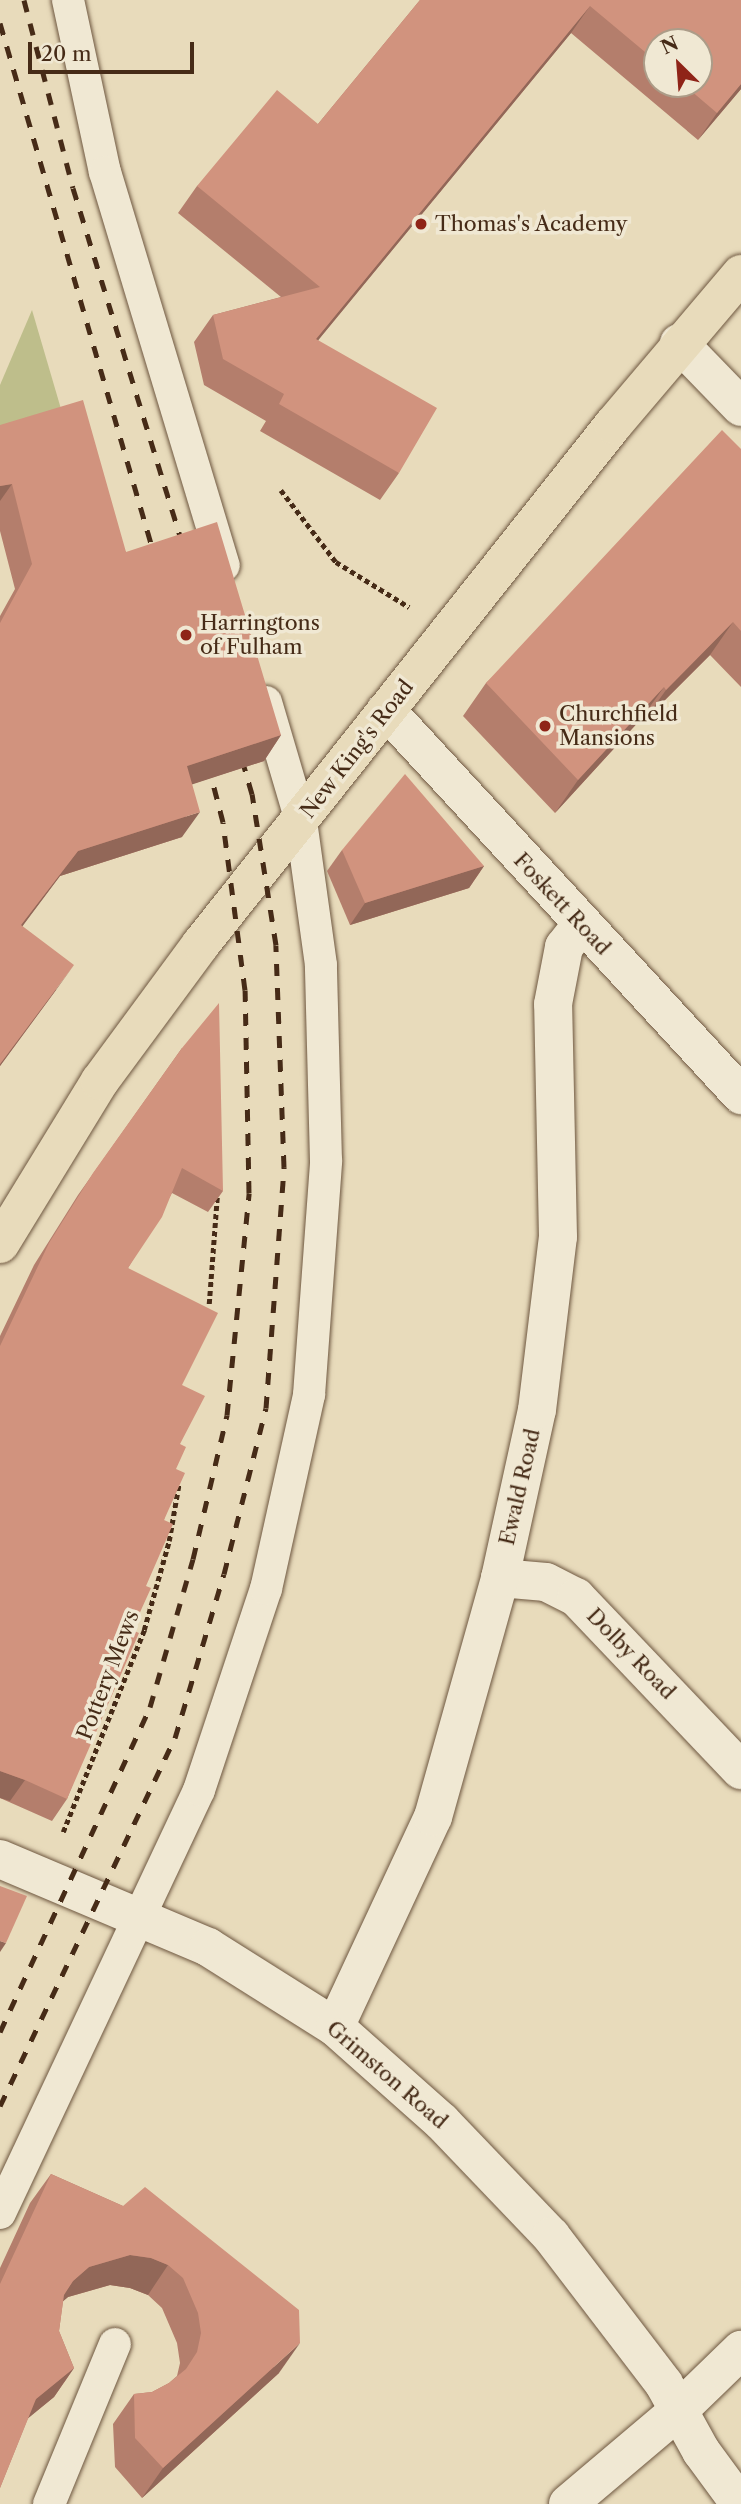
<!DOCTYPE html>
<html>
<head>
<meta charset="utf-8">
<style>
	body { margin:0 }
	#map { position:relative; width:741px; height:2504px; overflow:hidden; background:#e8dbbb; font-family:"Libre Caslon Text",serif }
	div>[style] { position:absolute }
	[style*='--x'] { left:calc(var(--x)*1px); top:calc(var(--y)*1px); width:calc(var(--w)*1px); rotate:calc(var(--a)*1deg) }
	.green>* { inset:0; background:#bebe8b }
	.path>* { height:4.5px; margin-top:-2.25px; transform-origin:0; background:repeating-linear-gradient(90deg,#462b17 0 5px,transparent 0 8.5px) }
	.roads { filter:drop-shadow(0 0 2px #6e5740) drop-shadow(0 0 2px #6e5740) }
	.service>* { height:32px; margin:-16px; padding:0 16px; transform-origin:16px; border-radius:16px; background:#f0e8d3 }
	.minor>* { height:38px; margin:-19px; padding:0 19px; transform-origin:19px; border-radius:19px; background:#f0e8d3 }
	.tertiary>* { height:38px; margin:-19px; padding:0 19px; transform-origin:19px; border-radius:19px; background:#f0e8d3 }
	.primary>* { height:38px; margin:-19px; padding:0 19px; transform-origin:19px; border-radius:19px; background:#e8dbbb }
	.rail>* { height:5px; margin-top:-2.5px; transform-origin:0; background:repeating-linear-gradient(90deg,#462b17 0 12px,transparent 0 24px) }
	.wall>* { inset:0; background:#b47e6c }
	.shaded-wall>* { inset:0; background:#926758 }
	.building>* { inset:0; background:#d1937e }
	.dots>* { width:19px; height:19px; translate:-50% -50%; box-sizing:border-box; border:4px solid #f0e8d3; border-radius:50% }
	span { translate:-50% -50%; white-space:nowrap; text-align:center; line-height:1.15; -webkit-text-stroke:7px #f0e8d3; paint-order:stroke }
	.poi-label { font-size:21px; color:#462b17 }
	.left { translate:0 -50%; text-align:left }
	.street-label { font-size:21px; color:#462b17 }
	.north { position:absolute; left:643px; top:28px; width:70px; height:70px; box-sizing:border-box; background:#f0e8d3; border:2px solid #ac9c88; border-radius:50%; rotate:335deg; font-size:19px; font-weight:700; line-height:28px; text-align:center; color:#462b17 }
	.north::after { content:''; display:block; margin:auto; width:24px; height:32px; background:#8f2418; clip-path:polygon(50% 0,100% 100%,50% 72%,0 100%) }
	.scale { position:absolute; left:28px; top:42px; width:166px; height:32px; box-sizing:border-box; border:4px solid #462b17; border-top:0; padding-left:9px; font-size:21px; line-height:24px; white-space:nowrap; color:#462b17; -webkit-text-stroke:5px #f0e8d3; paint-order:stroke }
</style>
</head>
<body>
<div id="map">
	<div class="green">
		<div style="clip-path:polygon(32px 310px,66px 426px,0 445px,0 385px)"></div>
	</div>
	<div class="path">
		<div style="--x:281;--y:490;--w:91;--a:52.6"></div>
		<div style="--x:336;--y:562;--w:86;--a:31.7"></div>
		<div style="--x:209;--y:1304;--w:107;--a:-85.7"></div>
		<div style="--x:63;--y:1832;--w:218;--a:-68.1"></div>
		<div style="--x:144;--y:1630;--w:92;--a:-74.3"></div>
		<div style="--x:169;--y:1541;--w:59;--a:-80.2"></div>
	</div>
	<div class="roads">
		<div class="service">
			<div style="--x:68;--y:0;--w:176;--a:77.9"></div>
			<div style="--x:105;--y:172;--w:411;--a:73.2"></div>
			<div style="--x:0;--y:2213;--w:467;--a:-64.8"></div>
			<div style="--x:199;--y:1790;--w:212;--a:-71.6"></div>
			<div style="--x:266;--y:1589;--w:199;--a:-77.5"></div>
			<div style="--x:309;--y:1395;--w:235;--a:-85.8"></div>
			<div style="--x:326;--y:1161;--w:196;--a:-91.5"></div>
			<div style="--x:321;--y:965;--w:145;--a:-97.9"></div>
			<div style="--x:301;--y:821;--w:124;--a:-106.4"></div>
			<div style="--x:49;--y:2504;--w:173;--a:-67.6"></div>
		</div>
		<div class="minor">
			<div style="--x:679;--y:343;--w:89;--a:45.9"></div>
			<div style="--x:386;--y:710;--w:524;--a:47.32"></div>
			<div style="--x:500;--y:1578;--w:46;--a:5"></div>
			<div style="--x:546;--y:1582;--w:34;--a:27"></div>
			<div style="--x:576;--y:1597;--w:239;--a:46.4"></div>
			<div style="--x:0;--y:1859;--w:226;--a:22.9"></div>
			<div style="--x:208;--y:1947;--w:150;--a:32.2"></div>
			<div style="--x:335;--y:2027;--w:143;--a:41.6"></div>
			<div style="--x:442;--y:2122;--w:158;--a:46.3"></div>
			<div style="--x:551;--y:2236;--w:186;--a:52.6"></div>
			<div style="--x:664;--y:2384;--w:77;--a:61.1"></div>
			<div style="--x:701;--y:2451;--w:66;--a:53.7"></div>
			<div style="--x:335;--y:2027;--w:232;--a:-65"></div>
			<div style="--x:433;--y:1817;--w:248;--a:-74.3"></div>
			<div style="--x:500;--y:1578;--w:172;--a:-77.6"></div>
			<div style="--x:537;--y:1410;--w:174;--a:-83.1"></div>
			<div style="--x:558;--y:1237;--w:233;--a:-91.2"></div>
			<div style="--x:553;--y:1004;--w:58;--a:-79.1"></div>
			<div style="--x:564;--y:947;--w:28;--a:-52"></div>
		</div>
		<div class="tertiary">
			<div style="--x:568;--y:2504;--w:144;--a:-40.2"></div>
			<div style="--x:678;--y:2411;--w:88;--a:-44.1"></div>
		</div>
		<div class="primary">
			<div style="--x:0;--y:1244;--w:191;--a:-58.5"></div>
			<div style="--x:100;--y:1081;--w:170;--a:-53.6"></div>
			<div style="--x:201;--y:944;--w:663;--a:-51.56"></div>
			<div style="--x:613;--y:425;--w:198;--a:-49.7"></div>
		</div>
	</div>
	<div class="rail">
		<div style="--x:24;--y:0;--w:194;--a:75.4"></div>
		<div style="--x:73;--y:188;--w:382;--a:72.9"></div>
		<div style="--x:0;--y:23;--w:563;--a:73.82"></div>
		<div style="--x:0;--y:2032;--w:358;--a:-65.2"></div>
		<div style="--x:150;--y:1707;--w:154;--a:-73.8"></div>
		<div style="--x:193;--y:1559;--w:148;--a:-76.7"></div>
		<div style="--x:227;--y:1415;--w:223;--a:-84.3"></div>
		<div style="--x:249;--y:1193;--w:203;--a:-91.1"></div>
		<div style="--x:245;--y:990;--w:169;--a:-97.5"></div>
		<div style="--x:223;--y:822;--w:64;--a:-104.5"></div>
		<div style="--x:0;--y:2106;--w:407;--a:-64.6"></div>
		<div style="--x:175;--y:1738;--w:171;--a:-73.4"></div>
		<div style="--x:224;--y:1574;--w:171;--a:-75.8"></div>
		<div style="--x:266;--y:1408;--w:242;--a:-85.7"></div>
		<div style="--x:284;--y:1167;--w:222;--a:-92.1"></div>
		<div style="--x:276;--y:945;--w:153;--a:-99"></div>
		<div style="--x:252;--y:794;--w:47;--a:-106.1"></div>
	</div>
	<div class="wall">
		<div style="clip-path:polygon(evenodd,420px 0,741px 0,741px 89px,698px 140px,571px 33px,318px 340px,399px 473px,380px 500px,260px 431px,266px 421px,204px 385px,194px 342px,213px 315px,281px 297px,178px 213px,197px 186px,318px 124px,420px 0,657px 42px,699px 84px,657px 84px,657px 42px)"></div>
		<div style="clip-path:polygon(0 425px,126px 552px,281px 735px,264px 761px,192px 784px,182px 837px,60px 876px,22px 926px,56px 990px,0 1066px,0 616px,15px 589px,0 531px)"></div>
		<div style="clip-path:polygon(741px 449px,741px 687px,710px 655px,643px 722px,641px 719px,555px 813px,463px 716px,486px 683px)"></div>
		<div style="clip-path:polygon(342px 850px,484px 866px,469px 888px,350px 925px,327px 871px)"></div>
		<div style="clip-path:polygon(182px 1048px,223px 1191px,208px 1212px,172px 1193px,128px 1268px,182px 1385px,180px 1444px,164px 1520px,132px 1630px,67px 1799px,52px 1821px,0 1798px,0 1336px,34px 1265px,78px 1195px)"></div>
		<div style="clip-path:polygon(51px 2174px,123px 2206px,279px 2373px,142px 2498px,115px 2467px,113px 2424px,134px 2394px,152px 2392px,169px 2383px,177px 2376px,180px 2363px,177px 2343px,162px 2308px,148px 2295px,130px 2288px,110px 2285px,68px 2297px,63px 2301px,59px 2331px,74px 2368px,54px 2397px,28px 2418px,0 2488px,0 2268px,30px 2203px)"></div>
	</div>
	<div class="shaded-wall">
		<div style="clip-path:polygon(590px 6px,571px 33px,297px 366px,316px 339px)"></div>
		<div style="clip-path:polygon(741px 84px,741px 89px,698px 140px,717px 113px)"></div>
		<div style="clip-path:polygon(12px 484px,0 501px,0 486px)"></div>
		<div style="clip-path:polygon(733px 622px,710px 655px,643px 722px,666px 690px)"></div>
		<div style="clip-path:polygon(664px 687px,641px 719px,555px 813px,578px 780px)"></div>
		<div style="clip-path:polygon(281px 735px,264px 761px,169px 792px,187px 766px)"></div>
		<div style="clip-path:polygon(200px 812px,182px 837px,60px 876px,4px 951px,21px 925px,78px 851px)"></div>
		<div style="clip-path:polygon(484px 866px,469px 888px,350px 925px,365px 903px)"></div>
		<div style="clip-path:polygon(74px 965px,56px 990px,0 1066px,0 1064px)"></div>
		<div style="clip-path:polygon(0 1771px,25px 1780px,10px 1801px,0 1798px)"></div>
		<div style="clip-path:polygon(0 1941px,6px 1943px,0 1952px)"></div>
		<div style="clip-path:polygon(130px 2255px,151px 2258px,168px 2265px,148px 2295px,130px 2288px,110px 2285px,68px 2297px,52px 2311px,73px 2281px,89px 2267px)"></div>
		<div style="clip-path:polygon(300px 2343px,279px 2373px,142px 2498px,163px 2468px)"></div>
		<div style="clip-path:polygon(74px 2368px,54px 2397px,15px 2429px,36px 2399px)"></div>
	</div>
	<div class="building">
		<div style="clip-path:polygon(420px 0,741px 0,741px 84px,717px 113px,683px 84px,699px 84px,699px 42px,657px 42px,657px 62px,590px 6px,316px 339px,437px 408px,399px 473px,279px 404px,284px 394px,223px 359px,213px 315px,320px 287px,197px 186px,277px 90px,318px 124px)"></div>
		<div style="clip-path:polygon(83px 400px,126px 552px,217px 522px,281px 735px,187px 766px,200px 812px,78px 851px,21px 925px,74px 965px,0 1064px,0 623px,32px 564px,12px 484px,0 486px,0 425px)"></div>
		<div style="clip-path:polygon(722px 430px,741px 449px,741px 631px,733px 622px,666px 690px,664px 687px,578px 780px,486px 683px)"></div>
		<div style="clip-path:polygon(405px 774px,484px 866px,365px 903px,342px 850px)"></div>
		<div style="clip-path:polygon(219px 1003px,223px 1191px,182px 1168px,162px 1217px,128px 1268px,218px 1313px,182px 1385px,205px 1396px,180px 1444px,186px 1447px,176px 1469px,185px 1473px,164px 1520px,173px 1524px,146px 1586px,151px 1588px,132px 1630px,139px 1633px,67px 1799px,25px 1780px,0 1771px,0 1346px,49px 1243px,93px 1173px,182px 1048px)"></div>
		<div style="clip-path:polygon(0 1886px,27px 1896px,6px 1943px,0 1941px)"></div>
		<div style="clip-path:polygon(51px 2174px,123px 2206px,145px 2187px,299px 2310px,300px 2343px,163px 2468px,135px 2438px,134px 2394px,152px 2392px,169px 2383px,186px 2369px,197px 2352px,201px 2333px,198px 2313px,183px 2278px,168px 2265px,151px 2258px,130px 2255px,89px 2267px,73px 2281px,64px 2295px,59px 2331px,74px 2368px,36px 2399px,0 2488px,0 2284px)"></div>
	</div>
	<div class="dots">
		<div style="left:421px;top:224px;background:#8f2418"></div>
		<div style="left:186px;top:635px;background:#8f2418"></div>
		<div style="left:545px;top:726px;background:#8f2418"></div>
	</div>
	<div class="poi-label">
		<span class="left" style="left:435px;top:224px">Thomas's Academy</span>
		<span class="left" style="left:200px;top:635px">Harringtons<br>of Fulham</span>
		<span class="left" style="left:559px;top:726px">Churchfield<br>Mansions</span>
	</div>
	<div class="street-label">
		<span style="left:357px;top:749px;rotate:-52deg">New King's Road</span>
		<span style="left:562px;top:904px;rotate:47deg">Foskett Road</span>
		<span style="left:520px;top:1487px;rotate:-77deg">Ewald Road</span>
		<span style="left:631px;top:1654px;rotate:46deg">Dolby Road</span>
		<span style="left:108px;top:1675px;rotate:-69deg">Pottery Mews</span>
		<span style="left:387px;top:2075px;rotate:41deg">Grimston Road</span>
	</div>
	<div class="north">N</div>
	<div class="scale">20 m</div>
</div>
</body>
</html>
